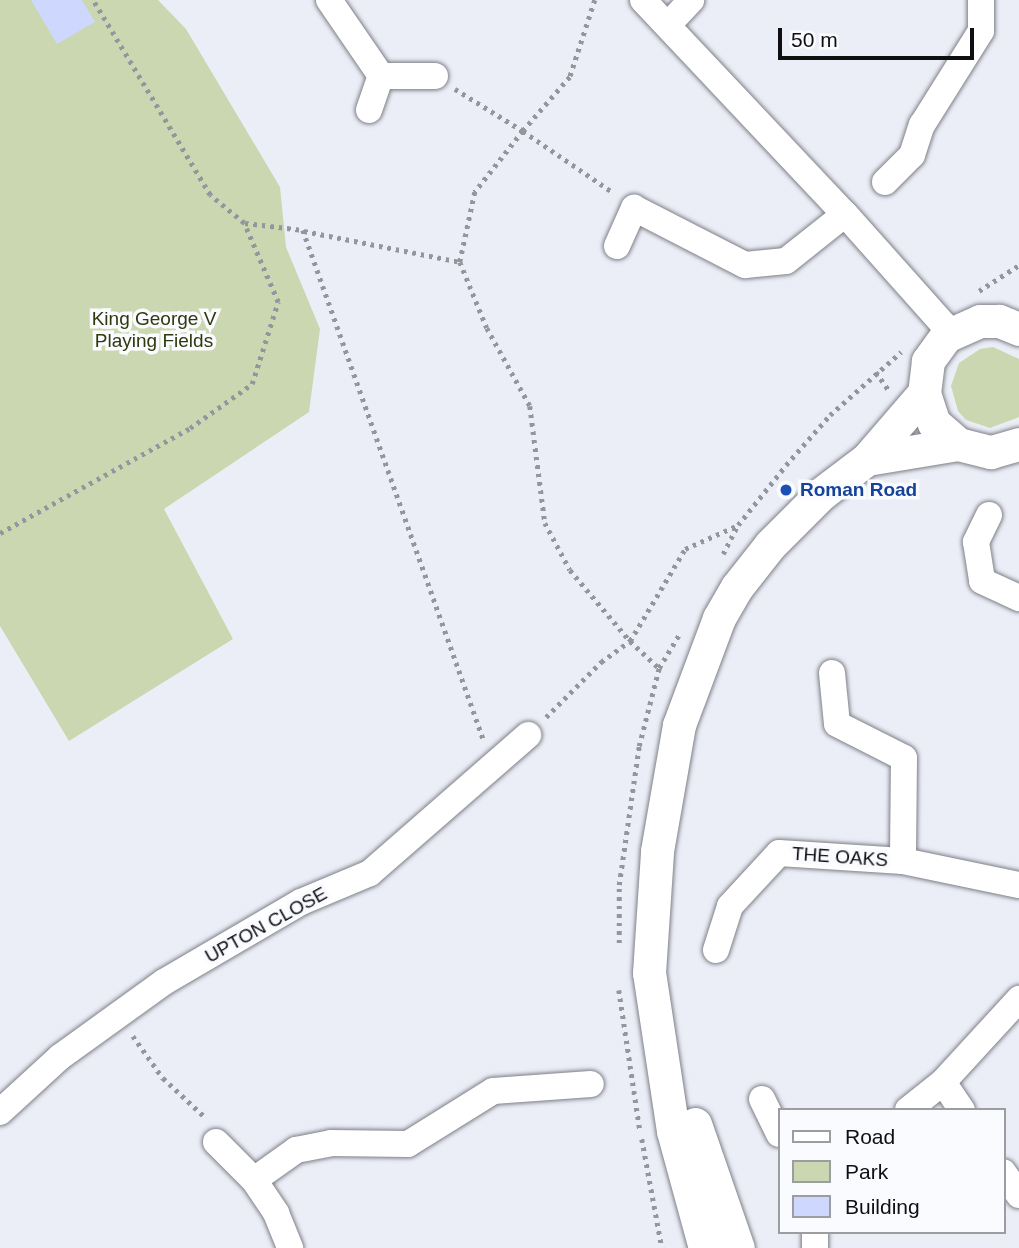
<!DOCTYPE html>
<html>
<head>
<meta charset="utf-8">
<style>
	body { margin:0 }
	#map { position:relative; width:1019px; height:1248px; overflow:hidden; background:#eceef7; font-family:Arial,sans-serif }
	div>[style] { position:absolute }
	[style*='--x'] { left:calc(var(--x)*1px); top:calc(var(--y)*1px); width:calc(var(--w)*1px); rotate:calc(var(--a)*1deg) }
	.green>* { inset:0; background:#cbd7b0 }
	.building>* { inset:0; background:#ced7fd }
	.path>* { height:4.5px; margin-top:-2.25px; transform-origin:0; background:repeating-linear-gradient(90deg,#95969d 0 3.5px,transparent 0 8.5px) }
	.roads { filter:drop-shadow(0 0 2px #7e8088) drop-shadow(0 0 2px #7e8088) }
	.minor>* { height:26px; margin:-13px; padding:0 13px; transform-origin:13px; border-radius:13px; background:#fff }
	.tertiary>* { height:33px; margin:-16.5px; padding:0 16.5px; transform-origin:16.5px; border-radius:16.5px; background:#fff }
	.dots>* { width:19px; height:19px; translate:-50% -50%; box-sizing:border-box; border:4px solid #fafbff; border-radius:50% }
	span { translate:-50% -50%; white-space:nowrap; text-align:center; line-height:1.15; -webkit-text-stroke:7px #fafbff; paint-order:stroke }
	.park-label { font-size:19px; color:#2f390c }
	.transit-label { font-size:19px; color:#164399; font-weight:700 }
	.left { translate:0 -50%; text-align:left }
	.street-label { font-size:19px; color:#0f0f12 }
	.legend { position:absolute; left:778px; top:1108px; width:228px; height:126px; box-sizing:border-box; background:#fafbff; border:2px solid #9c9da0; margin:0; padding:9px 12px; list-style:none; font-size:21px; color:#0f0f12 }
	.legend li { display:flex; align-items:center; gap:14px; height:35px }
	.legend b { width:35px; border:2px solid #9c9da0 }
	.scale { position:absolute; left:778px; top:28px; width:196px; height:32px; box-sizing:border-box; border:4px solid #0f0f12; border-top:0; padding-left:9px; font-size:21px; line-height:24px; white-space:nowrap; color:#0f0f12; -webkit-text-stroke:5px #fafbff; paint-order:stroke }
</style>
</head>
<body>
<div id="map">
	<div class="green">
		<div style="clip-path:polygon(0 0,158px 0,186px 29px,280px 187px,286px 247px,320px 329px,309px 412px,164px 509px,233px 639px,69px 741px,0 626px)"></div>
		<div style="clip-path:polygon(993px 347px,1019px 359px,1019px 417px,990px 428px,966px 420px,958px 411px,951px 386px,959px 363px,980px 349px)"></div>
	</div>
	<div class="building">
		<div style="clip-path:polygon(31px 0,82px 0,95px 22px,57px 44px)"></div>
	</div>
	<div class="path">
		<div style="--x:595;--y:0;--w:81;--a:108"></div>
		<div style="--x:570;--y:77;--w:72;--a:131"></div>
		<div style="--x:523;--y:131;--w:110;--a:34.3"></div>
		<div style="--x:455;--y:89;--w:80;--a:31.7"></div>
		<div style="--x:523;--y:131;--w:78;--a:128.2"></div>
		<div style="--x:475;--y:192;--w:72;--a:102.1"></div>
		<div style="--x:460;--y:262;--w:71;--a:67.8"></div>
		<div style="--x:487;--y:328;--w:89;--a:61.1"></div>
		<div style="--x:530;--y:406;--w:118;--a:82.7"></div>
		<div style="--x:545;--y:523;--w:53;--a:62"></div>
		<div style="--x:570;--y:570;--w:93;--a:49.8"></div>
		<div style="--x:630;--y:641;--w:107;--a:-59.1"></div>
		<div style="--x:685;--y:549;--w:56;--a:-24.3"></div>
		<div style="--x:245;--y:223;--w:58;--a:6.9"></div>
		<div style="--x:303;--y:230;--w:542;--a:70.5"></div>
		<div style="--x:304;--y:231;--w:159;--a:11.2"></div>
		<div style="--x:979;--y:291;--w:48;--a:-33"></div>
		<div style="--x:876;--y:372;--w:24;--a:55"></div>
		<div style="--x:0;--y:533;--w:217;--a:-28.9"></div>
		<div style="--x:190;--y:428;--w:76;--a:-35.4"></div>
		<div style="--x:252;--y:384;--w:86;--a:-72.4"></div>
		<div style="--x:278;--y:302;--w:86;--a:-113.3"></div>
		<div style="--x:244;--y:223;--w:44;--a:-140.5"></div>
		<div style="--x:210;--y:195;--w:227;--a:-121"></div>
		<div style="--x:723;--y:554;--w:33;--a:-63"></div>
		<div style="--x:738;--y:525;--w:77;--a:-51.3"></div>
		<div style="--x:786;--y:465;--w:67;--a:-48.7"></div>
		<div style="--x:830;--y:415;--w:95;--a:-41.6"></div>
		<div style="--x:546;--y:717;--w:78;--a:-45"></div>
		<div style="--x:601;--y:662;--w:36;--a:-36"></div>
		<div style="--x:630;--y:641;--w:40;--a:43"></div>
		<div style="--x:619;--y:943;--w:58;--a:-90"></div>
		<div style="--x:619;--y:885;--w:140;--a:-81.8"></div>
		<div style="--x:639;--y:746;--w:81;--a:-75.6"></div>
		<div style="--x:659;--y:668;--w:41;--a:-59"></div>
		<div style="--x:619;--y:990;--w:142;--a:81.5"></div>
		<div style="--x:133;--y:1036;--w:52;--a:54.5"></div>
		<div style="--x:163;--y:1078;--w:59;--a:42.9"></div>
		<div style="--x:642;--y:1139;--w:111;--a:79.6"></div>
	</div>
	<div class="roads">
		<div class="minor">
			<div style="--x:329;--y:0;--w:92;--a:55.6"></div>
			<div style="--x:381;--y:76;--w:54;--a:0"></div>
			<div style="--x:643;--y:0;--w:294;--a:46.7"></div>
			<div style="--x:845;--y:214;--w:147;--a:48.3"></div>
			<div style="--x:943;--y:324;--w:12;--a:76"></div>
			<div style="--x:668;--y:25;--w:34;--a:-47"></div>
			<div style="--x:369;--y:110;--w:36;--a:-71"></div>
			<div style="--x:885;--y:182;--w:38;--a:-45"></div>
			<div style="--x:912;--y:155;--w:32;--a:-72"></div>
			<div style="--x:922;--y:125;--w:111;--a:-57.9"></div>
			<div style="--x:981;--y:31;--w:31;--a:-90"></div>
			<div style="--x:617;--y:246;--w:42;--a:-65.9"></div>
			<div style="--x:634;--y:208;--w:125;--a:27.2"></div>
			<div style="--x:745;--y:265;--w:41;--a:-5.6"></div>
			<div style="--x:786;--y:261;--w:75;--a:-38.5"></div>
			<div style="--x:989;--y:515;--w:30;--a:116"></div>
			<div style="--x:976;--y:542;--w:39;--a:81"></div>
			<div style="--x:982;--y:581;--w:41;--a:24.7"></div>
			<div style="--x:832;--y:673;--w:51;--a:84.4"></div>
			<div style="--x:837;--y:724;--w:75;--a:26.9"></div>
			<div style="--x:904;--y:758;--w:103;--a:90.6"></div>
			<div style="--x:716;--y:950;--w:46;--a:-72.3"></div>
			<div style="--x:730;--y:906;--w:72;--a:-47.2"></div>
			<div style="--x:779;--y:853;--w:124;--a:3.7"></div>
			<div style="--x:903;--y:861;--w:118;--a:11.7"></div>
			<div style="--x:943;--y:1082;--w:34;--a:56"></div>
			<div style="--x:762;--y:1099;--w:39;--a:64"></div>
			<div style="--x:908;--y:1110;--w:45;--a:-38.7"></div>
			<div style="--x:943;--y:1082;--w:113;--a:-47.5"></div>
			<div style="--x:0;--y:1112;--w:81;--a:-42.5"></div>
			<div style="--x:60;--y:1057;--w:128;--a:-35.8"></div>
			<div style="--x:164;--y:982;--w:159;--a:-30.3"></div>
			<div style="--x:301;--y:902;--w:75;--a:-22.8"></div>
			<div style="--x:370;--y:873;--w:210;--a:-41.1"></div>
			<div style="--x:216;--y:1142;--w:54;--a:45"></div>
			<div style="--x:254;--y:1180;--w:40;--a:56"></div>
			<div style="--x:276;--y:1213;--w:38;--a:68"></div>
			<div style="--x:1003;--y:1172;--w:28;--a:55"></div>
			<div style="--x:254;--y:1180;--w:52;--a:-35.5"></div>
			<div style="--x:296;--y:1150;--w:36;--a:-11"></div>
			<div style="--x:331;--y:1143;--w:77;--a:0.7"></div>
			<div style="--x:408;--y:1144;--w:100;--a:-31.9"></div>
			<div style="--x:493;--y:1091;--w:98;--a:-4.1"></div>
			<div style="--x:815;--y:1232;--w:16;--a:90"></div>
		</div>
		<div class="tertiary">
			<div style="--x:1019;--y:329;--w:22;--a:-158"></div>
			<div style="--x:999;--y:321;--w:19;--a:180"></div>
			<div style="--x:980;--y:321;--w:37;--a:156"></div>
			<div style="--x:946;--y:336;--w:31;--a:126"></div>
			<div style="--x:928;--y:361;--w:32;--a:97"></div>
			<div style="--x:924;--y:393;--w:32;--a:72"></div>
			<div style="--x:934;--y:423;--w:32;--a:41"></div>
			<div style="--x:958;--y:444;--w:34;--a:14"></div>
			<div style="--x:991;--y:452;--w:29;--a:-16"></div>
			<div style="--x:867;--y:459;--w:92;--a:-9.4"></div>
			<div style="--x:695;--y:1124;--w:131;--a:70.9"></div>
			<div style="--x:705;--y:1248;--w:121;--a:-105.3"></div>
			<div style="--x:673;--y:1131;--w:160;--a:-98.6"></div>
			<div style="--x:649;--y:973;--w:122;--a:-86.2"></div>
			<div style="--x:657;--y:851;--w:128;--a:-80.1"></div>
			<div style="--x:679;--y:725;--w:114;--a:-69.5"></div>
			<div style="--x:719;--y:618;--w:36;--a:-60"></div>
			<div style="--x:737;--y:587;--w:53;--a:-51.8"></div>
			<div style="--x:770;--y:545;--w:72;--a:-45"></div>
			<div style="--x:821;--y:494;--w:58;--a:-37.3"></div>
			<div style="--x:867;--y:459;--w:87;--a:-49.2"></div>
		</div>
	</div>
	<div class="dots">
		<div style="left:786px;top:490px;background:#1a4fb4"></div>
	</div>
	<div class="park-label">
		<span style="left:154px;top:330px">King George V<br>Playing Fields</span>
	</div>
	<div class="transit-label">
		<span class="left" style="left:800px;top:490px">Roman Road</span>
	</div>
	<div class="street-label">
		<span style="left:840px;top:857px;rotate:4deg">THE OAKS</span>
		<span style="left:266px;top:925px;rotate:-29deg">UPTON CLOSE</span>
	</div>
	<ul class="legend">
	<li><b style="height:9px;background:#fff"></b>Road</li>
	<li><b style="height:19px;background:#cbd7b0"></b>Park</li>
	<li><b style="height:19px;background:#ced7fd"></b>Building</li>
	</ul>
	<div class="scale">50 m</div>
</div>
</body>
</html>
